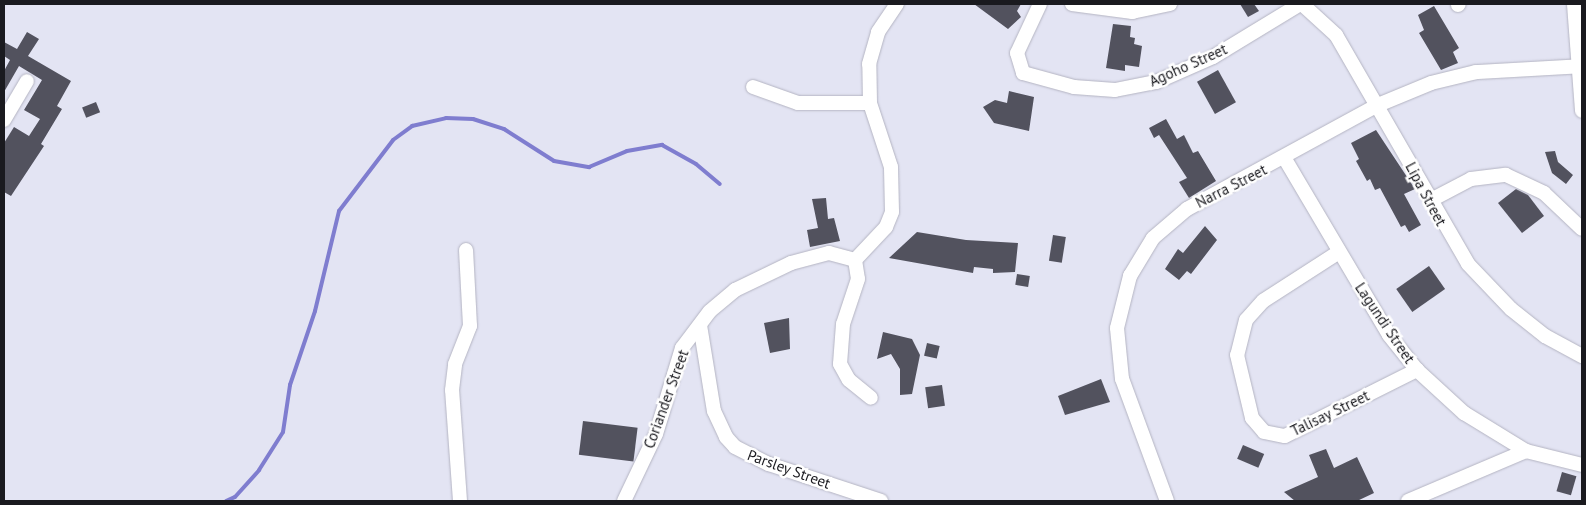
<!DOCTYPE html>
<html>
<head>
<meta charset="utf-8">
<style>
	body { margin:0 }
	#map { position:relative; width:1586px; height:505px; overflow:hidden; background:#e3e4f3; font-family:"PT Sans",sans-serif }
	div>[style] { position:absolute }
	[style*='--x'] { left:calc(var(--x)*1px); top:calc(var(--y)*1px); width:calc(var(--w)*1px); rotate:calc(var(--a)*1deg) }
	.stream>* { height:4px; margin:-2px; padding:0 2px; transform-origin:2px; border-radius:2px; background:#7f7dcf }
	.building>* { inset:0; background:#52525e; transform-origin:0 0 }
	.roads { filter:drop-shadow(0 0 1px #b4b4c2) drop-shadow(0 0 1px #b4b4c2) }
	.minor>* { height:14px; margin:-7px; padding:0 7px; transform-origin:7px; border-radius:7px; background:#fff }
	span { translate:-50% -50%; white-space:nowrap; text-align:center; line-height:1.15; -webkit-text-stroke:5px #fff; paint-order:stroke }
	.street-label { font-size:15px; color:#1a1a1f }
	.frame { position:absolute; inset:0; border:5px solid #1a1a1f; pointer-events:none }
</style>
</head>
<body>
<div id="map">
	<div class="stream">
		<div style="--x:226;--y:501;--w:10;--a:-24"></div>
		<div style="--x:235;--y:497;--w:36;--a:-48"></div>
		<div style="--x:259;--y:470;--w:45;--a:-57.7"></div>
		<div style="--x:283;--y:432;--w:48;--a:-81.5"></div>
		<div style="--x:290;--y:385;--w:78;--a:-71.3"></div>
		<div style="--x:315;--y:311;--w:103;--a:-76.5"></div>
		<div style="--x:339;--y:211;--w:89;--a:-52.7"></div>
		<div style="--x:393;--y:140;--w:24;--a:-36"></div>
		<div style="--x:412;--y:126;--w:35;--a:-13"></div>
		<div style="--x:446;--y:118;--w:27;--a:2"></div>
		<div style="--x:473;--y:119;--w:33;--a:18"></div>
		<div style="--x:504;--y:129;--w:59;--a:32.6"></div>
		<div style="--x:554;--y:161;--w:36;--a:10"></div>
		<div style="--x:589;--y:167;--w:41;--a:-22.8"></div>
		<div style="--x:627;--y:151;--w:36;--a:-10"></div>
		<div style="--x:662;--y:145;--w:39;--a:29"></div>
		<div style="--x:696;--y:164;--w:31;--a:40"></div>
	</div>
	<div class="building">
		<div style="clip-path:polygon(974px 4px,1021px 4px,1017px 11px,1021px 17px,1008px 29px)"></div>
		<div style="clip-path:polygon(1240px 4px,1254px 4px,1259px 11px,1248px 17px)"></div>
		<div style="clip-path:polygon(1434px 6px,1459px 48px,1453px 52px,1458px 63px,1441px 70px,1419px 33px,1424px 30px,1418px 15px)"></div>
		<div style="clip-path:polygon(1113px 24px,1131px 26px,1130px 37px,1135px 38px,1134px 44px,1142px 46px,1139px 67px,1125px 65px,1125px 71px,1106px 68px)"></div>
		<div style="clip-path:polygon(27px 32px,39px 39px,28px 56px,71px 81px,57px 106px,62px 109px,41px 144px,44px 146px,11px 196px,4px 192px,4px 143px,14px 127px,29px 136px,40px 119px,24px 110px,42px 80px,19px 66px,4px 92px,4px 71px,10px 60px,4px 56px,4px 42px,17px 49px)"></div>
		<div style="left:1218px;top:70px;width:37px;height:24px;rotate:61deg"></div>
		<div style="clip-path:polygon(1009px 91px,1034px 97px,1029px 131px,994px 123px,983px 107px,995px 100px,1007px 103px)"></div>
		<div style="left:96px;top:102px;width:11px;height:15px;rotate:68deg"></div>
		<div style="clip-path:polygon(1166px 119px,1177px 139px,1184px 135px,1193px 153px,1198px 151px,1216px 181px,1189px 198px,1179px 182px,1187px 178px,1159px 135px,1154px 138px,1149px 128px)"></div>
		<div style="clip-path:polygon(1376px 130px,1415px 189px,1404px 194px,1421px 225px,1409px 232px,1405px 225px,1401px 227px,1380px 188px,1375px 190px,1370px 179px,1367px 181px,1356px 161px,1359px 159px,1351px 143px)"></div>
		<div style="clip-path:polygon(1555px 151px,1558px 162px,1573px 175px,1566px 184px,1552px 173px,1545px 152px)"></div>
		<div style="clip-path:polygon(1516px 189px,1528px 195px,1544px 216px,1522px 233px,1498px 203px)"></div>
		<div style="clip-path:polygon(826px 198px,828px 219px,834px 218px,840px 241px,810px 247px,807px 230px,818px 228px,812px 199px)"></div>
		<div style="clip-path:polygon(1205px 226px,1217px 240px,1191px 274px,1187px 271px,1179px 280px,1165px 269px,1178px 249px,1183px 253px)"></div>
		<div style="clip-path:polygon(917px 232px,966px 240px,1018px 243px,1015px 272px,993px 273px,993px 269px,974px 267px,973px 273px,889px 258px)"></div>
		<div style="left:1053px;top:235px;width:13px;height:26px;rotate:9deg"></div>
		<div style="left:1429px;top:266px;width:28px;height:40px;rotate:55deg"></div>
		<div style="left:1017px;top:274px;width:13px;height:11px;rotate:9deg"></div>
		<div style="clip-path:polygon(789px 318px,790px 349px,770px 353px,764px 323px)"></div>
		<div style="clip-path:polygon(883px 332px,912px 339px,920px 355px,912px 394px,900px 395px,900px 369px,891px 354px,877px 359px)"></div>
		<div style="left:927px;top:343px;width:13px;height:13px;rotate:13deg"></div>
		<div style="clip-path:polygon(1101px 379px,1110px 402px,1065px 415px,1058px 396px)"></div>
		<div style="left:942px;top:385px;width:21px;height:17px;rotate:82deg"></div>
		<div style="left:583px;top:421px;width:55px;height:34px;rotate:7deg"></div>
		<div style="left:1243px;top:445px;width:23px;height:15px;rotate:23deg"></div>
		<div style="clip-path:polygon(1326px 449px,1334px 468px,1357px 457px,1374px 493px,1357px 501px,1295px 501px,1284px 492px,1318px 477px,1309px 455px)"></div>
		<div style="left:1562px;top:472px;width:15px;height:20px;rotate:16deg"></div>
	</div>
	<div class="roads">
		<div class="minor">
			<div style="--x:1040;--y:4;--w:54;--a:115.1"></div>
			<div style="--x:1017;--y:53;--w:21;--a:73"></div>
			<div style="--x:1023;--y:73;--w:53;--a:15.4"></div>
			<div style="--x:1074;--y:87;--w:41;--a:4.2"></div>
			<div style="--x:1115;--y:90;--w:42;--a:-11"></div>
			<div style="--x:1156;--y:82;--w:62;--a:-23.7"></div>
			<div style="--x:1213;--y:57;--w:102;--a:-31.3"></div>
			<div style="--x:1072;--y:4;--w:61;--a:7.6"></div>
			<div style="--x:1132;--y:12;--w:39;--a:-12"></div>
			<div style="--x:1302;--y:4;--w:46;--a:42.4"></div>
			<div style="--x:1336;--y:35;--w:264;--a:60"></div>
			<div style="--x:1468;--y:264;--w:62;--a:46.3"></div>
			<div style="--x:1511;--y:309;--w:43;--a:38.5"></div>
			<div style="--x:1545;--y:336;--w:42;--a:28.4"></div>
			<div style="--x:1574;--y:4;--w:107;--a:85.7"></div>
			<div style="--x:1458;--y:5;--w:1;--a:-45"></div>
			<div style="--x:753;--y:87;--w:48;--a:19.6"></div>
			<div style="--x:798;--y:103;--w:72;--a:0"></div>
			<div style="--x:4;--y:120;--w:45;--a:-59.5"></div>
			<div style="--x:1285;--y:159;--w:204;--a:59.4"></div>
			<div style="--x:1389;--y:335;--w:45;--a:51.3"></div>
			<div style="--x:1417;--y:370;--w:64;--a:42.5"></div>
			<div style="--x:1464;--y:413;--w:73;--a:31.5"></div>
			<div style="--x:1526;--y:451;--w:58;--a:14"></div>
			<div style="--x:1431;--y:200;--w:45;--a:-27.7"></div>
			<div style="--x:1471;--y:179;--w:35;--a:-7"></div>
			<div style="--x:1506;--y:175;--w:42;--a:25.3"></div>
			<div style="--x:1544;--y:193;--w:52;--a:43.5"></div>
			<div style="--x:1339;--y:252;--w:90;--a:147.2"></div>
			<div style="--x:1263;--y:301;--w:25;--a:132"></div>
			<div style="--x:1246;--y:320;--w:36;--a:104"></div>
			<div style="--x:1237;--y:355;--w:65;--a:76.6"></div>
			<div style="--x:1252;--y:418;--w:18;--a:49"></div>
			<div style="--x:1264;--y:432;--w:21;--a:11"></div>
			<div style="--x:1285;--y:436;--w:148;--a:-26.6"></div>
			<div style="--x:855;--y:260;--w:45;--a:-46.8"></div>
			<div style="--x:886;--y:227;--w:16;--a:-68"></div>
			<div style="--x:892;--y:212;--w:45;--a:-91.3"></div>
			<div style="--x:891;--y:167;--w:67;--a:-108.2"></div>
			<div style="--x:870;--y:103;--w:39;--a:-91"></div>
			<div style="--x:869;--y:64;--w:33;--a:-74"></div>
			<div style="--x:878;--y:32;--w:34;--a:-56"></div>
			<div style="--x:855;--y:260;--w:19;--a:81"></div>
			<div style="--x:858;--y:279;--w:47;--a:108.4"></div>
			<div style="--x:843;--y:324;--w:40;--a:94.3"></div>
			<div style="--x:840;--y:364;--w:18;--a:61"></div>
			<div style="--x:849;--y:380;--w:28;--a:39"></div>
			<div style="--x:700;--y:325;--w:87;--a:80.8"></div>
			<div style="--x:714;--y:411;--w:29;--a:65"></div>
			<div style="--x:726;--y:437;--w:13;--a:48"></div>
			<div style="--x:735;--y:447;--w:38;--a:27"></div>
			<div style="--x:769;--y:464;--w:118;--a:18.3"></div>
			<div style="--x:460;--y:501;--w:111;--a:-94.1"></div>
			<div style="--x:452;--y:390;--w:26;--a:-83"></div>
			<div style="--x:455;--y:364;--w:41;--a:-68.5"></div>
			<div style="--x:470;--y:326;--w:76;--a:-93"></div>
			<div style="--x:624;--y:501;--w:74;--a:-64.5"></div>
			<div style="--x:656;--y:434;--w:90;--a:-73.2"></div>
			<div style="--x:682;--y:348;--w:46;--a:-52.9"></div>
			<div style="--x:710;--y:311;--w:33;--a:-40"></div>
			<div style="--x:735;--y:290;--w:62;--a:-25.7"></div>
			<div style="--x:791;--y:263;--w:39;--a:-15"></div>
			<div style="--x:829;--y:253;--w:27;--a:15"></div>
			<div style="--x:1167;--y:501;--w:130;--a:-110.2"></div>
			<div style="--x:1122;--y:379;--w:51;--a:-95.6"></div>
			<div style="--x:1117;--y:328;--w:54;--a:-76"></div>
			<div style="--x:1130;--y:276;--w:44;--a:-58.8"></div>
			<div style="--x:1153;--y:238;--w:45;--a:-40.5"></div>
			<div style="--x:1187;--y:209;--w:217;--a:-28.6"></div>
			<div style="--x:1378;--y:105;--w:57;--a:-22.5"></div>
			<div style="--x:1431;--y:83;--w:46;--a:-13.7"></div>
			<div style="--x:1476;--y:72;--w:106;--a:-3.2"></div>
			<div style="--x:1408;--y:501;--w:128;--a:-23"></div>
		</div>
	</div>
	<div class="street-label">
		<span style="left:1188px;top:65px;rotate:-24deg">Agoho Street</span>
		<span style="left:1231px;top:186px;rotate:-27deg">Narra Street</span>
		<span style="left:1426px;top:194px;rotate:62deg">Lipa Street</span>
		<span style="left:1385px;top:323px;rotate:56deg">Lagundi Street</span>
		<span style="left:666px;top:399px;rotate:-70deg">Coriander Street</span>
		<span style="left:1330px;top:413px;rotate:-26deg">Talisay Street</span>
		<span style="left:789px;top:469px;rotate:20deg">Parsley Street</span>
	</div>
	<div class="frame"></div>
</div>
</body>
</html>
